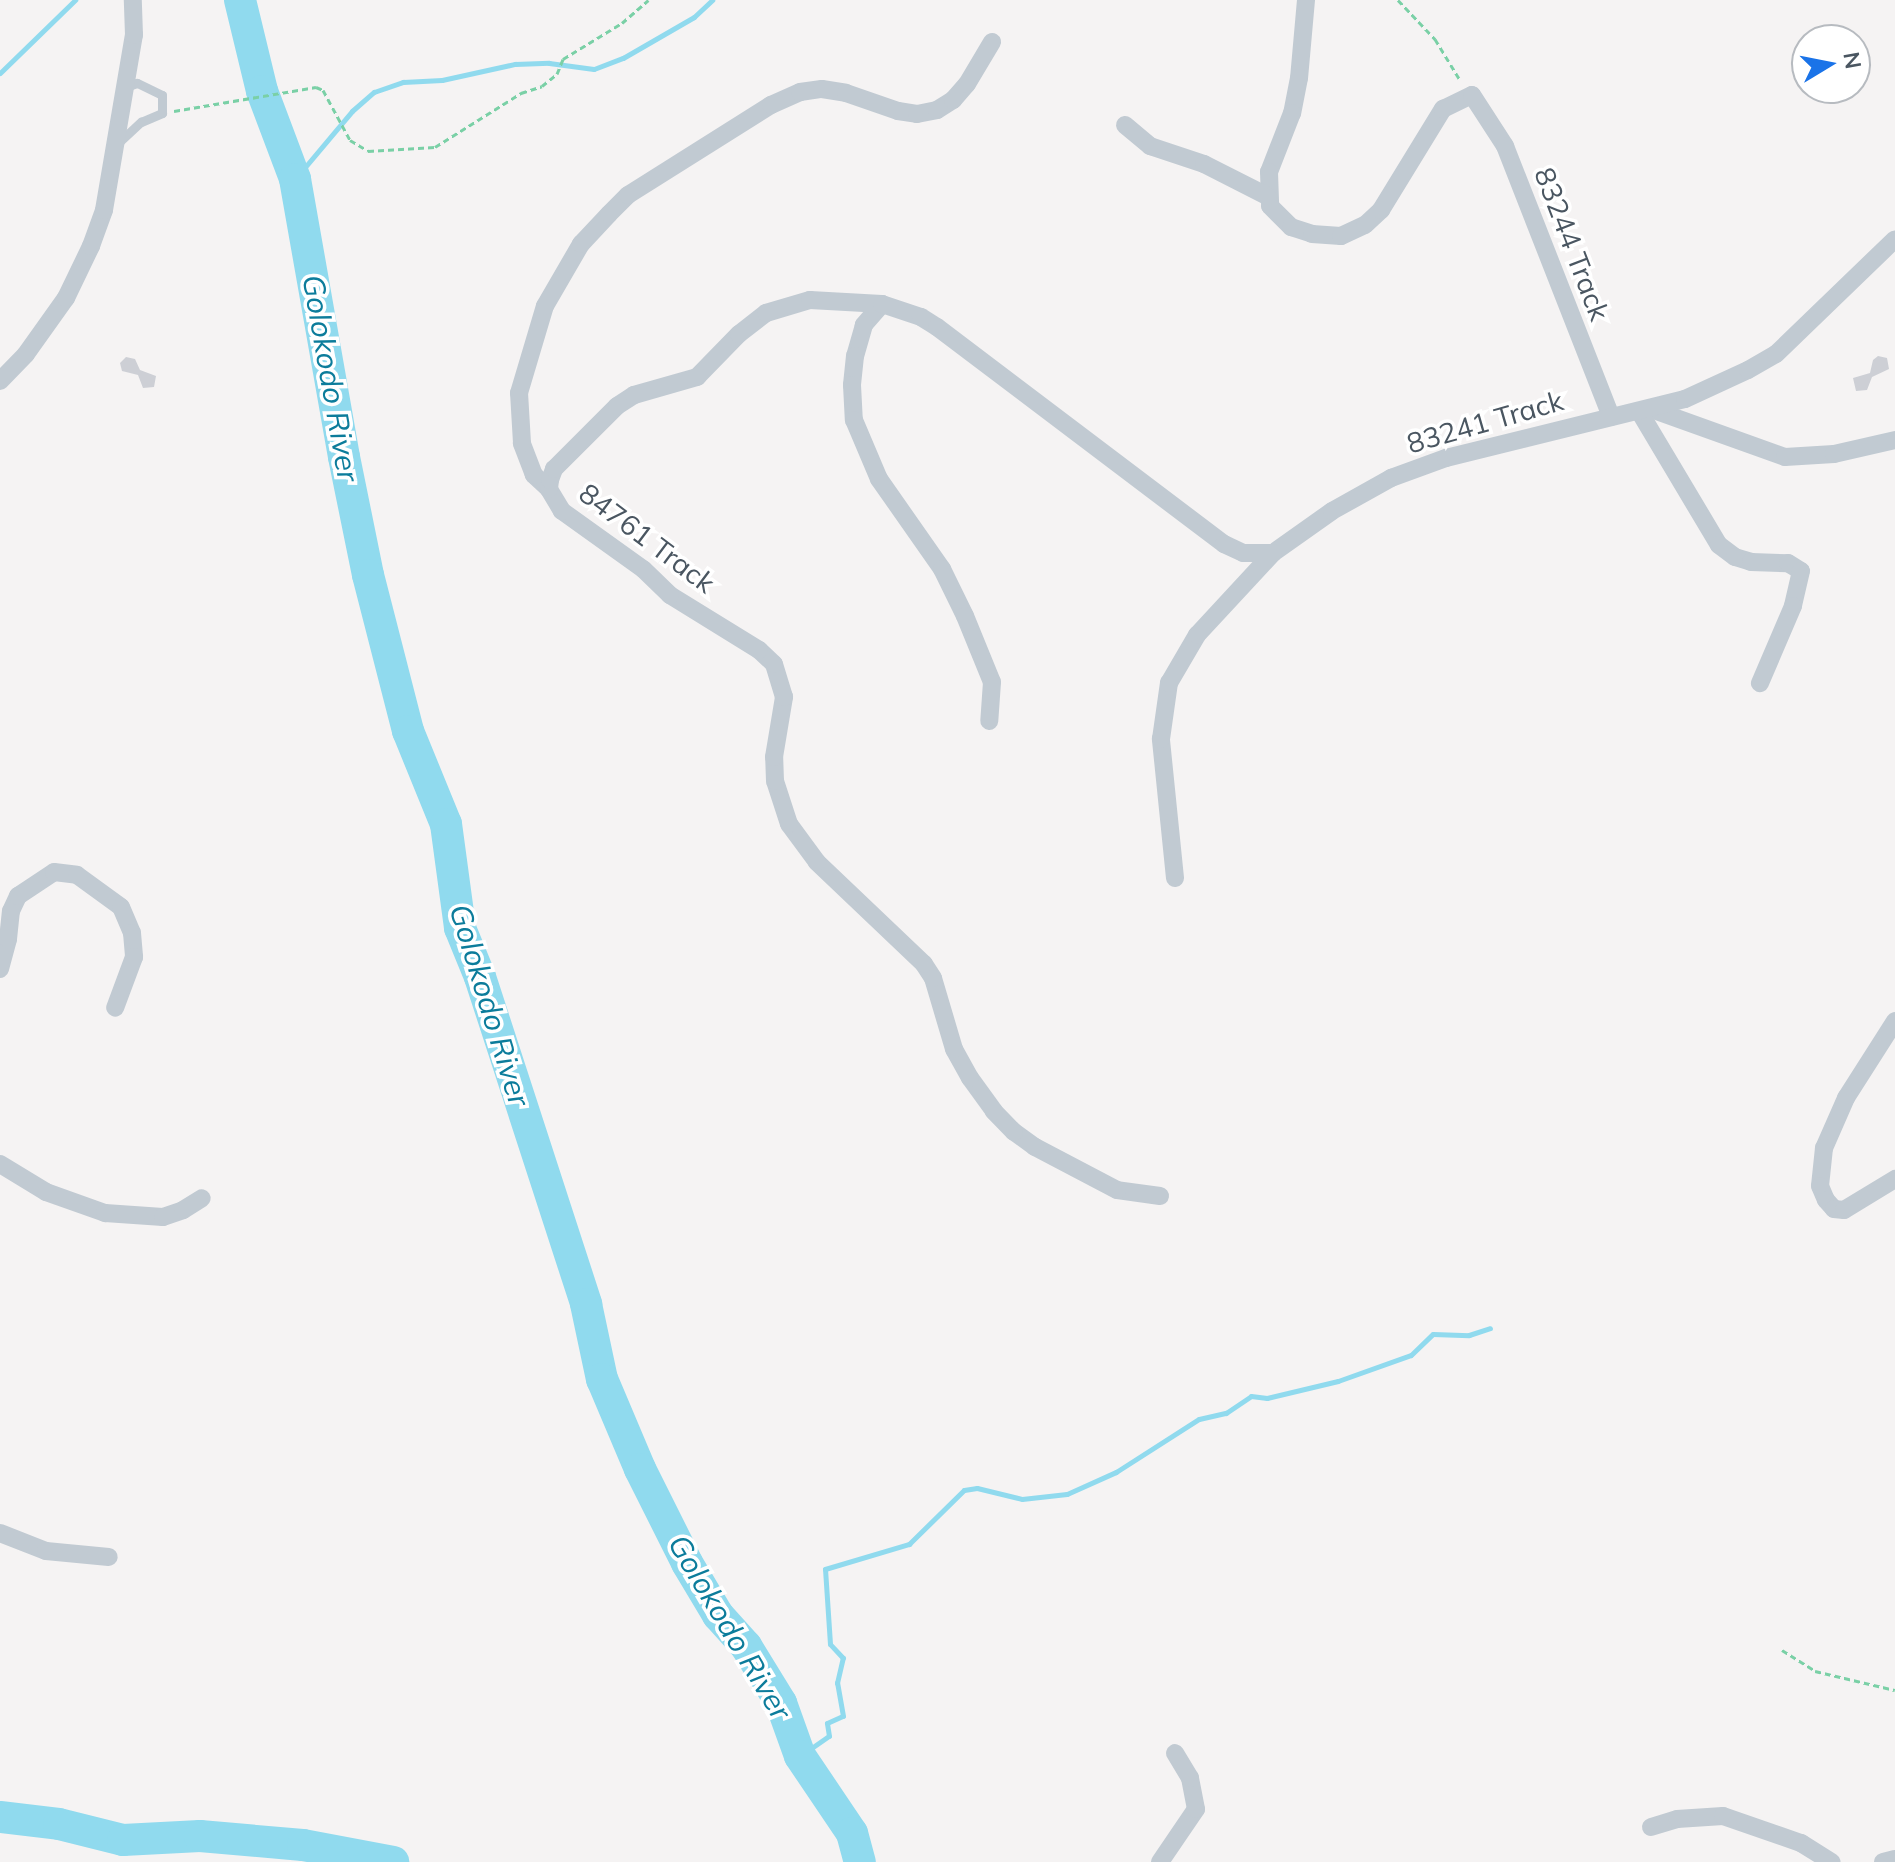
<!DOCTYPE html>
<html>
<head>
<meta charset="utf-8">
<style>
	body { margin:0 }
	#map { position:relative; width:1895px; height:1862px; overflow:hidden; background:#f5f3f3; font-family:Mulish,sans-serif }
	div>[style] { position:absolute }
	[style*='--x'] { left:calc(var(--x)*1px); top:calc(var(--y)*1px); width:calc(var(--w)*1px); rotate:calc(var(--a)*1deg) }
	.stream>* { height:5px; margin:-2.5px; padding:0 2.5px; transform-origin:2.5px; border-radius:2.5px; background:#90daee }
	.river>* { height:32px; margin:-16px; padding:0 16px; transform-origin:16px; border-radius:16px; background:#90daee }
	.building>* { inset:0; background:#cdcfd5 }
	.path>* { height:3px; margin-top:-1.5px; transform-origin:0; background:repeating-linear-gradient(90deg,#7ad0a6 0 6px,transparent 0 10px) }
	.lane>* { height:9px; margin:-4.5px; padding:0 4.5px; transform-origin:4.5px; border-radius:4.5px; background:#c1cad2 }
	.street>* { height:18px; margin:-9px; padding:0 9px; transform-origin:9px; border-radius:9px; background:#c1cad2 }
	span { translate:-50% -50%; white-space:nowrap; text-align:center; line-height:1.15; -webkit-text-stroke:7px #fff; paint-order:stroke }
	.street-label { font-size:28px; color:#4a5661 }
	.water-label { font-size:30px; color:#0c7c9b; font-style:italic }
	.north { position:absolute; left:1791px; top:24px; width:80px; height:80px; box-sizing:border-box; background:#fff; border:2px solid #b7bbc0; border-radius:50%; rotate:80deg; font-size:22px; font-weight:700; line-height:32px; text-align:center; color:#4a5661 }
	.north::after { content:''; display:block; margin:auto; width:28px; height:36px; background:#1a73e8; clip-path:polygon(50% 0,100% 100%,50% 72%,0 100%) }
</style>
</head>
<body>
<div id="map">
	<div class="stream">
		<div style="--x:0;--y:73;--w:105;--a:-44.2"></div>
		<div style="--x:295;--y:179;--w:89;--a:-50"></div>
		<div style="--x:352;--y:111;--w:29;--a:-41"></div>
		<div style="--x:374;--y:92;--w:31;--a:-19"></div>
		<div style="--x:403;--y:82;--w:39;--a:-3"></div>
		<div style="--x:442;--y:80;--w:75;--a:-12.4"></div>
		<div style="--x:515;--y:64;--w:34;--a:-2"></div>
		<div style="--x:549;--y:63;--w:45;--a:7.6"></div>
		<div style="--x:594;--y:69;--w:31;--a:-21"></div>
		<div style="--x:623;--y:58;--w:82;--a:-30"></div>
		<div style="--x:694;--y:17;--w:25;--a:-43"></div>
		<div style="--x:800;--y:1756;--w:35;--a:-35"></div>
		<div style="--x:829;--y:1736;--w:13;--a:-99"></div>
		<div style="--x:827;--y:1723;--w:17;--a:-24"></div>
		<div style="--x:843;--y:1716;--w:34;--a:-100"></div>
		<div style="--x:837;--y:1683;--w:26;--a:-77"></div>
		<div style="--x:843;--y:1658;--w:19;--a:-133"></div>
		<div style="--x:830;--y:1644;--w:75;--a:-93.8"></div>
		<div style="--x:825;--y:1569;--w:88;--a:-16.6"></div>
		<div style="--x:909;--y:1544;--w:77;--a:-44.5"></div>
		<div style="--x:964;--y:1490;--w:13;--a:-9"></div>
		<div style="--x:977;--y:1488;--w:46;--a:13.7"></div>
		<div style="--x:1022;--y:1499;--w:45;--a:-6.3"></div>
		<div style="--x:1067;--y:1494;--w:54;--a:-24.2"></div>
		<div style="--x:1116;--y:1472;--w:98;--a:-32.6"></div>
		<div style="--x:1199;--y:1419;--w:28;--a:-13"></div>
		<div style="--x:1226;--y:1413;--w:30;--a:-34"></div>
		<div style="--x:1251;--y:1396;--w:16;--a:7"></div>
		<div style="--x:1267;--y:1398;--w:73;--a:-13.5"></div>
		<div style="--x:1338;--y:1381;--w:77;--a:-19.6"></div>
		<div style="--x:1411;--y:1355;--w:30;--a:-44"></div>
		<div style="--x:1433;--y:1334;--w:36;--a:2"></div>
		<div style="--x:1469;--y:1335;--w:22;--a:-18"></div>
	</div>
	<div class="river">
		<div style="--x:240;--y:0;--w:94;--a:76.4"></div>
		<div style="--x:262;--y:91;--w:94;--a:69.4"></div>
		<div style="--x:295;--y:179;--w:282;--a:80"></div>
		<div style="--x:344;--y:457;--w:120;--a:78.5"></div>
		<div style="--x:368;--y:575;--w:161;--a:75.6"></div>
		<div style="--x:408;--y:731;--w:100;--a:67.8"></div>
		<div style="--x:446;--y:824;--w:105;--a:82.3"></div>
		<div style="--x:460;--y:928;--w:53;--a:67.8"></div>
		<div style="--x:480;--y:977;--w:344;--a:72"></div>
		<div style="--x:586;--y:1304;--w:77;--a:78"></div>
		<div style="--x:602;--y:1379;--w:98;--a:67.1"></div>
		<div style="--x:640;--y:1469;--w:105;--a:63.4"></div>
		<div style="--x:687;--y:1563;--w:61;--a:59.2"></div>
		<div style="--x:718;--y:1615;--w:42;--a:47.9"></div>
		<div style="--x:746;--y:1646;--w:67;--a:58.4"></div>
		<div style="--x:781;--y:1703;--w:56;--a:70.3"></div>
		<div style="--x:800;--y:1756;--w:93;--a:56"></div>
		<div style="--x:852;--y:1833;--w:30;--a:75"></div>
		<div style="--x:0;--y:1817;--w:59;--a:6.8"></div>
		<div style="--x:59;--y:1824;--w:66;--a:14"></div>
		<div style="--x:123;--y:1840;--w:77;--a:-3"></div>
		<div style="--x:200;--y:1836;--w:103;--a:5"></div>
		<div style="--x:303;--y:1845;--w:92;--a:10.7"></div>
	</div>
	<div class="building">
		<div style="clip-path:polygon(1878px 356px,1887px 358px,1889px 369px,1872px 377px,1867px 390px,1856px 391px,1853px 378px,1870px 373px,1873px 360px)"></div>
		<div style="clip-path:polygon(126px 357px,135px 359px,140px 370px,156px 376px,154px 387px,143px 388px,138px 375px,122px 371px,120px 363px)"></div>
	</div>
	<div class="path">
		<div style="--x:1398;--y:0;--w:54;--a:46.5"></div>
		<div style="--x:1435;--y:39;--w:48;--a:58.6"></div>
		<div style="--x:174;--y:111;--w:144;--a:-9.6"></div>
		<div style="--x:316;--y:87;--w:8;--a:23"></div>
		<div style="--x:323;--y:90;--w:57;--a:61.6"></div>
		<div style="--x:350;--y:140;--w:21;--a:31"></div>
		<div style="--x:368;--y:151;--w:67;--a:-3.4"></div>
		<div style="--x:435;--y:147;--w:102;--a:-32.1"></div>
		<div style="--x:521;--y:93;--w:22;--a:-18"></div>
		<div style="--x:542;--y:86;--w:19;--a:-39"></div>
		<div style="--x:557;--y:74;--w:16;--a:-68"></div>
		<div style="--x:563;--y:59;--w:69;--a:-31.4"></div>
		<div style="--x:622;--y:23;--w:35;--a:-41"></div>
		<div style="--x:1782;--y:1650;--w:39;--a:32"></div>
		<div style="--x:1815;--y:1671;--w:82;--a:13.4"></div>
	</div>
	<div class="lane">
		<div style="--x:117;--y:144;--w:33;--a:-43"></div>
		<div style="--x:141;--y:122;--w:23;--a:-23"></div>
		<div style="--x:162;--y:113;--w:18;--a:-90"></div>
		<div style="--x:162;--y:95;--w:28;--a:-154"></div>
		<div style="--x:137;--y:83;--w:12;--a:160"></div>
	</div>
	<div class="street">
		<div style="--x:1306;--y:0;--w:78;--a:95.1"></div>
		<div style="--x:1299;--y:78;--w:36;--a:101"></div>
		<div style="--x:1292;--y:113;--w:63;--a:111.3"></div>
		<div style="--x:1269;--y:172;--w:34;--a:88"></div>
		<div style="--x:1270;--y:206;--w:30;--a:45"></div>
		<div style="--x:1291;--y:227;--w:22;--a:18"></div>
		<div style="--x:1312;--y:234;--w:29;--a:4"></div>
		<div style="--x:1341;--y:236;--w:26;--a:-25"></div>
		<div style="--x:1365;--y:225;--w:22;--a:-43"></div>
		<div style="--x:1381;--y:210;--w:119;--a:-58.5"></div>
		<div style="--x:1443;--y:109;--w:32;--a:-26"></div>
		<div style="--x:1472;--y:95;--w:61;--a:57.1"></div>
		<div style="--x:1505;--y:146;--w:291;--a:68.6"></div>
		<div style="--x:1125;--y:125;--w:33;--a:40"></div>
		<div style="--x:1150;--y:146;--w:57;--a:18.4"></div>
		<div style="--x:1204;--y:164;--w:71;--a:26.9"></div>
		<div style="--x:882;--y:304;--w:28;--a:131"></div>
		<div style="--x:864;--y:325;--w:32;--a:106"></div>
		<div style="--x:855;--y:356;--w:29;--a:96"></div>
		<div style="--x:852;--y:385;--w:35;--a:87"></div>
		<div style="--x:854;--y:420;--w:64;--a:67"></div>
		<div style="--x:879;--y:479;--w:110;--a:55"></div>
		<div style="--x:942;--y:569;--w:52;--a:63.9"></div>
		<div style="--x:965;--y:616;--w:71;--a:67.8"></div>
		<div style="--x:992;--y:682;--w:39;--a:94"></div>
		<div style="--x:0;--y:381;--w:37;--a:-46"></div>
		<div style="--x:26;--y:354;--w:69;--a:-54.5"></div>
		<div style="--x:66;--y:298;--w:58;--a:-64.3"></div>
		<div style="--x:91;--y:246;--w:38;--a:-70"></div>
		<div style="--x:104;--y:210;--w:178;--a:-80.3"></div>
		<div style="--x:134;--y:35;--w:35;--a:-92"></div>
		<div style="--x:1651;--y:409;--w:142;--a:19.7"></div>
		<div style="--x:1785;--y:457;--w:49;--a:-3.5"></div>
		<div style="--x:1834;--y:454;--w:63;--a:-12.9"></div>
		<div style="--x:1639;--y:411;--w:156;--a:59.2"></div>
		<div style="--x:1719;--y:545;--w:20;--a:37"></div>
		<div style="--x:1735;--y:557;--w:17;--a:17"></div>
		<div style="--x:1751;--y:562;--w:37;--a:2"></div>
		<div style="--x:1788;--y:563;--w:15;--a:32"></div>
		<div style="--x:1801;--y:571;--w:36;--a:103"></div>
		<div style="--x:1793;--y:606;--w:84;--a:113.2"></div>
		<div style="--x:549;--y:489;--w:21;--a:-137"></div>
		<div style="--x:534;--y:475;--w:34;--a:-111"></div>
		<div style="--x:522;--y:443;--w:50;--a:-93.4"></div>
		<div style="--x:519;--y:393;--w:91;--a:-73.4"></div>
		<div style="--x:545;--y:306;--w:72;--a:-59.9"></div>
		<div style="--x:581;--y:244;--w:41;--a:-47"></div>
		<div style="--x:609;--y:214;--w:27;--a:-45"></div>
		<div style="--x:628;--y:195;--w:169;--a:-32.2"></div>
		<div style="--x:771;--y:105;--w:32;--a:-24"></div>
		<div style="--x:800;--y:92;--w:22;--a:-8"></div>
		<div style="--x:822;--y:89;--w:24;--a:9"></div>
		<div style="--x:846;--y:93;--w:55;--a:19.1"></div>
		<div style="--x:898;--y:111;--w:19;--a:9"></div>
		<div style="--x:917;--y:114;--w:20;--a:-11"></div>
		<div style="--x:937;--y:110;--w:19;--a:-32"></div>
		<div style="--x:953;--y:100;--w:21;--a:-49"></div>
		<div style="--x:967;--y:84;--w:49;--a:-59.2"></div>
		<div style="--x:1175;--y:878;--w:140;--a:-95.8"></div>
		<div style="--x:1161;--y:739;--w:57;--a:-81.9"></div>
		<div style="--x:1169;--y:683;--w:56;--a:-59.7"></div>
		<div style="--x:1197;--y:635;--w:112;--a:-47.2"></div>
		<div style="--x:1273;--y:553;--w:72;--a:-35.4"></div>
		<div style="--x:1332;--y:511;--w:68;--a:-29.2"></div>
		<div style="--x:1391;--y:478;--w:59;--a:-20"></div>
		<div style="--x:1446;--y:458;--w:246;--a:-13.9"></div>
		<div style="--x:1685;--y:399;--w:69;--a:-24.7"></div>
		<div style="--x:1748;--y:370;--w:32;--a:-30"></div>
		<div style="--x:1776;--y:354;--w:165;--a:-44"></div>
		<div style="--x:0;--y:969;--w:31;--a:-75"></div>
		<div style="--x:8;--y:939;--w:28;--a:-84"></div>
		<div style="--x:11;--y:911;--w:17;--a:-65"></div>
		<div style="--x:18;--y:896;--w:43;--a:-33.7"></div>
		<div style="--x:54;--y:872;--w:23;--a:7"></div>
		<div style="--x:77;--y:875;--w:54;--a:36"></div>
		<div style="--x:121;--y:907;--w:28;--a:67"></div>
		<div style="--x:132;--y:933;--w:24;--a:85"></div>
		<div style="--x:134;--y:957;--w:54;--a:110.4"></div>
		<div style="--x:1895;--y:1021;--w:91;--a:122.5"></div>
		<div style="--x:1846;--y:1098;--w:55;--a:113.7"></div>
		<div style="--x:1824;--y:1148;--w:38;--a:96"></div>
		<div style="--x:1820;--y:1186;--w:15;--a:67"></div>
		<div style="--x:1826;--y:1200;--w:12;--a:48"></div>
		<div style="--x:1834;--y:1209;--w:10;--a:6"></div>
		<div style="--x:1844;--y:1210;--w:60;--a:-31.3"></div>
		<div style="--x:0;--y:1164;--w:54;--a:31.3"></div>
		<div style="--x:46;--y:1192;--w:63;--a:19.6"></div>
		<div style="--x:105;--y:1213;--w:58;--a:3.9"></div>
		<div style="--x:163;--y:1217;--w:21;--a:-19"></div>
		<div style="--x:183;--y:1210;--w:22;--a:-32"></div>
		<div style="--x:1160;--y:1196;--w:43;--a:-172.1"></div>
		<div style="--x:1117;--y:1190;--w:93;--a:-152.3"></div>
		<div style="--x:1035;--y:1147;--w:26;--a:-144"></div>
		<div style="--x:1014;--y:1132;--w:29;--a:-134"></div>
		<div style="--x:994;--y:1111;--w:41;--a:-126"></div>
		<div style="--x:970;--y:1078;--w:33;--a:-119"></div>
		<div style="--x:954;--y:1049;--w:74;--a:-106.5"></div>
		<div style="--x:933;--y:978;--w:17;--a:-123"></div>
		<div style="--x:924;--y:964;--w:148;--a:-136.4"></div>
		<div style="--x:817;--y:862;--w:47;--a:-126.4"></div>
		<div style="--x:789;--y:824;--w:45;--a:-108"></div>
		<div style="--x:775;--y:781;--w:24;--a:-92"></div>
		<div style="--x:774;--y:757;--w:61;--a:-80.5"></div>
		<div style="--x:784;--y:697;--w:34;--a:-107"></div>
		<div style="--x:774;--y:664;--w:21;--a:-137"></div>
		<div style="--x:759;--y:650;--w:105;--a:-148.3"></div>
		<div style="--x:670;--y:595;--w:37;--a:-136"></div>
		<div style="--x:643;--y:569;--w:100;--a:-144.4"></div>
		<div style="--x:562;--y:511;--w:26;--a:-121"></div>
		<div style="--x:549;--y:489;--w:9;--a:-84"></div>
		<div style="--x:550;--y:480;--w:12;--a:-70"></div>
		<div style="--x:554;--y:469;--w:89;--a:-45"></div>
		<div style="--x:617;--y:406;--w:20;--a:-33"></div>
		<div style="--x:634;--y:395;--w:66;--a:-15.9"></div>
		<div style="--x:697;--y:377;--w:60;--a:-45.7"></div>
		<div style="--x:739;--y:334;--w:34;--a:-38"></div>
		<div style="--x:766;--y:313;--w:46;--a:-16.5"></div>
		<div style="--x:810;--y:300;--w:72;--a:3.2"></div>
		<div style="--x:882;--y:304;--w:41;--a:18.4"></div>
		<div style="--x:921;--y:317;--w:19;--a:32"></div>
		<div style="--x:937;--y:327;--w:360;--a:37.1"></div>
		<div style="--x:1224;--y:544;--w:21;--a:25"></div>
		<div style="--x:1243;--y:553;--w:30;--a:0"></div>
		<div style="--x:0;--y:1533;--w:49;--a:21.4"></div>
		<div style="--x:46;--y:1551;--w:63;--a:5.4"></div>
		<div style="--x:1651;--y:1827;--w:27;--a:-17"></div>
		<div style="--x:1677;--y:1819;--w:46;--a:-3.7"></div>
		<div style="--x:1723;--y:1816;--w:83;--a:19.1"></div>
		<div style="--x:1801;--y:1843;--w:36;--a:32"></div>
		<div style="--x:1160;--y:1862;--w:64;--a:-55.8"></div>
		<div style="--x:1196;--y:1809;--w:32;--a:-101"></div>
		<div style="--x:1190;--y:1778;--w:29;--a:-121"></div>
		<div style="--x:1883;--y:1862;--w:12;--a:-14"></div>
	</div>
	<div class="street-label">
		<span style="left:1572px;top:244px;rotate:69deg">83244 Track</span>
		<span style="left:1485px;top:422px;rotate:-16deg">83241 Track</span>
		<span style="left:647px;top:538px;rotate:37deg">84761 Track</span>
	</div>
	<div class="water-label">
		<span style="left:331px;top:378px;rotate:80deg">Golokodo River</span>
		<span style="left:490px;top:1005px;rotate:73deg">Golokodo River</span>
		<span style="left:730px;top:1627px;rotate:59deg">Golokodo River</span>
	</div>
	<div class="north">N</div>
</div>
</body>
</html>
